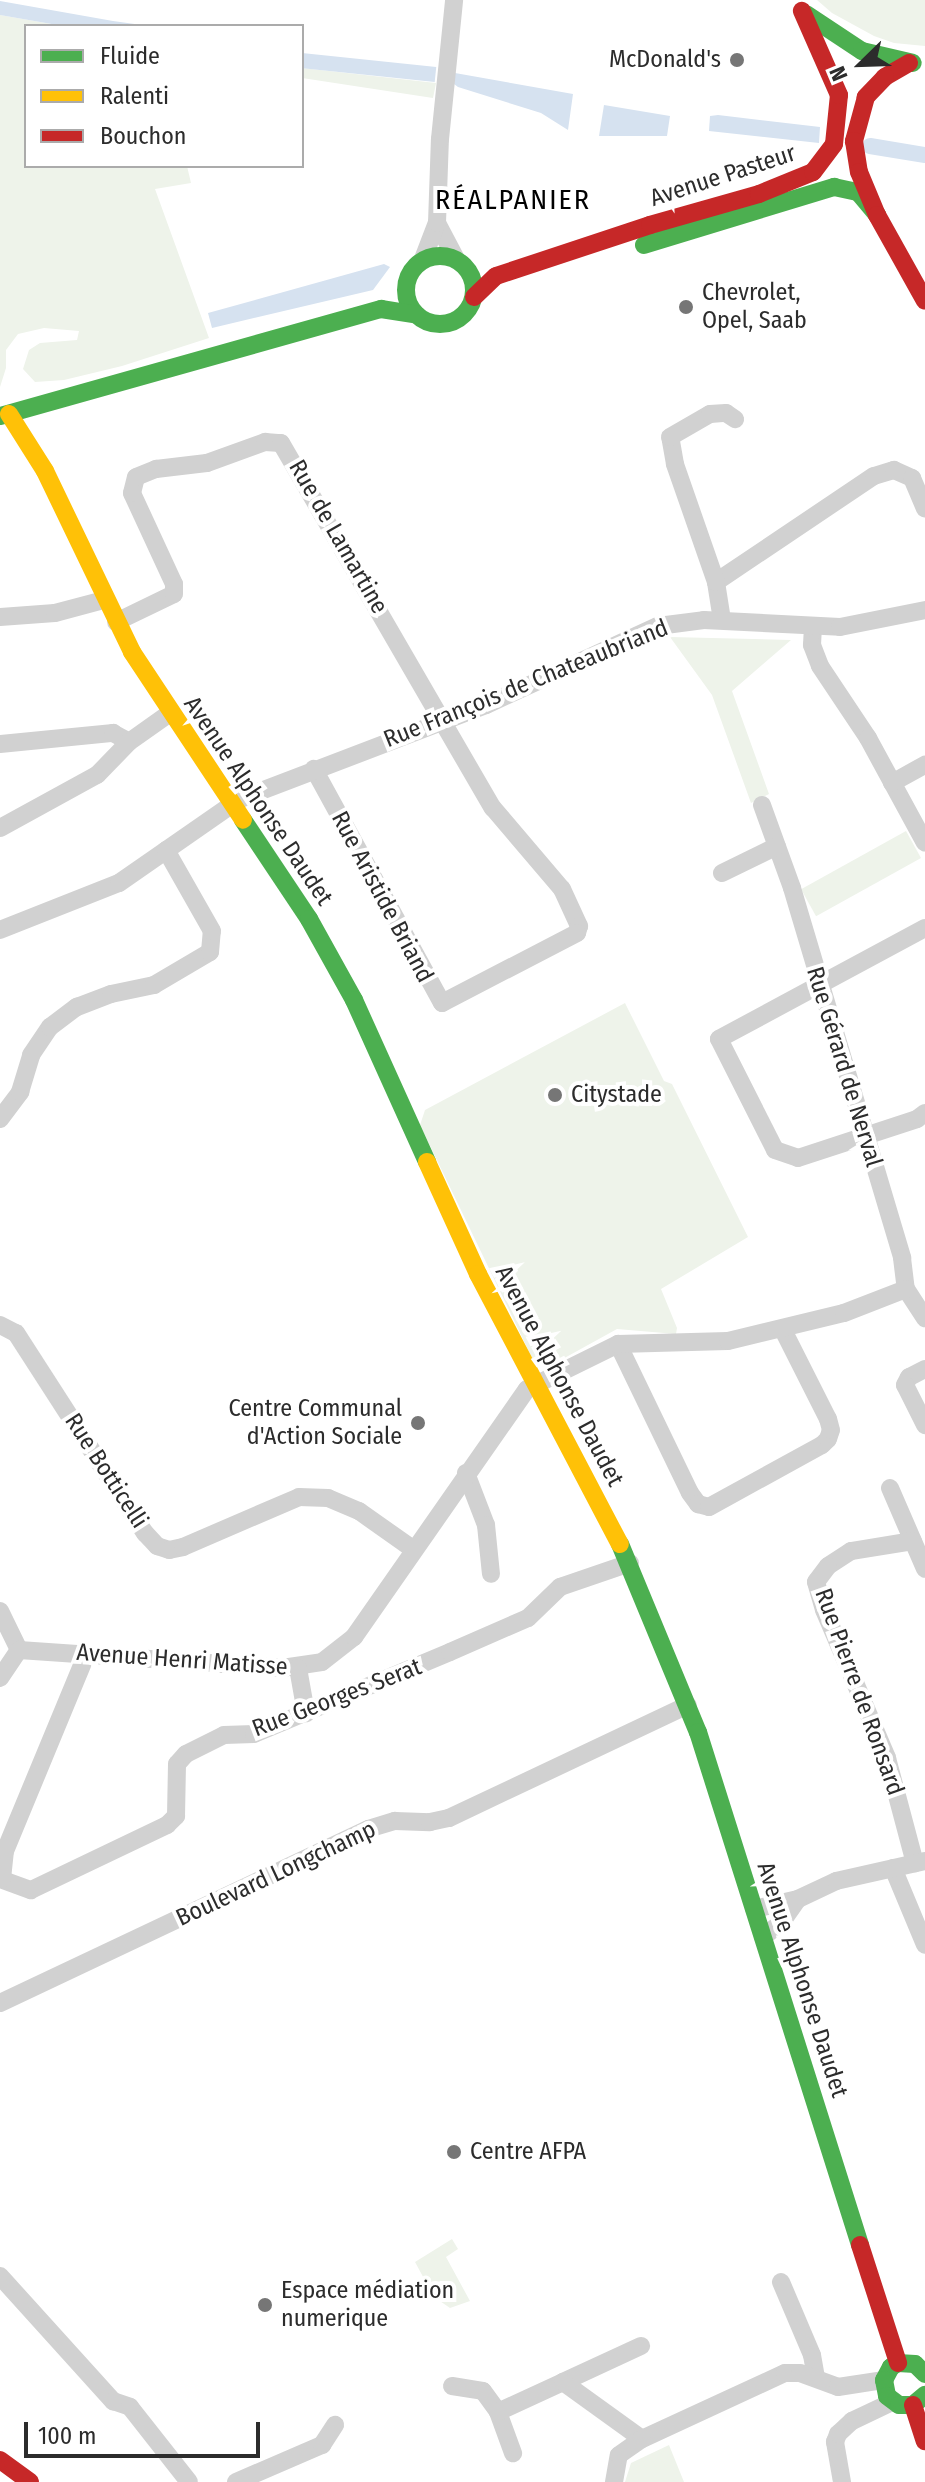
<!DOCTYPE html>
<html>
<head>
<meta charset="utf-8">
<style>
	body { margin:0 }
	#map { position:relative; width:925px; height:2482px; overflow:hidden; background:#fff; font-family:"Fira Sans Condensed",sans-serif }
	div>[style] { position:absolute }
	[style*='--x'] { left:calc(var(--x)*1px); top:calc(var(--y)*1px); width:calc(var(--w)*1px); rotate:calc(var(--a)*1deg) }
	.green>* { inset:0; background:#eef3ea; transform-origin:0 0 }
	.water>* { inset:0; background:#d6e2f0; transform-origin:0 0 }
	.canal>* { height:16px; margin:-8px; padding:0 8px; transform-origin:8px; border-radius:8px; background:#d6e2f0 }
	.street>* { height:18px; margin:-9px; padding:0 9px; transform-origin:9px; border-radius:9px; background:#d1d1d1 }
	.fast>* { height:18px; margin:-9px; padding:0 9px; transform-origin:9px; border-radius:9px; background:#4caf50 }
	.fast>.ring { margin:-9px; padding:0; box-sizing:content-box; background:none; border:18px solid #4caf50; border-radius:50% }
	.slow>* { height:18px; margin:-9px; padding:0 9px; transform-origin:9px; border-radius:9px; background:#ffc107 }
	.jam>* { height:18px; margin:-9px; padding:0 9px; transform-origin:9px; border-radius:9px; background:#c62828 }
	.dots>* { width:22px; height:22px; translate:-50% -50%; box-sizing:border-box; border:4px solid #fff; border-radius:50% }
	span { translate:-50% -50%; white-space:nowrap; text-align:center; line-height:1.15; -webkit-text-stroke:8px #fff; paint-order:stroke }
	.poi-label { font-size:24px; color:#2c2c2c }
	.right { translate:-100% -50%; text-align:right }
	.left { translate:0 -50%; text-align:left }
	.street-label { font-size:24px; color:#2c2c2c }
	.quarter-label { font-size:28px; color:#000; letter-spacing:2px }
	.legend { position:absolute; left:24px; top:24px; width:280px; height:144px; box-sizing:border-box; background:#fff; border:2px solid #ababab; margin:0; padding:10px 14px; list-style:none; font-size:24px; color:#2c2c2c }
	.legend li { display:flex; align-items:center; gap:16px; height:40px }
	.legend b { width:40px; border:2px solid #ababab }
	.north { position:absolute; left:821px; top:24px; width:80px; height:80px; -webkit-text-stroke:6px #fff; paint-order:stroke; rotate:247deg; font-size:22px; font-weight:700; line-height:32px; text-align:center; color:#2c2c2c }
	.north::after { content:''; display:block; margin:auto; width:28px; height:36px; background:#2c2c2c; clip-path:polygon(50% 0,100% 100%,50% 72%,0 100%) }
	.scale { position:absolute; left:24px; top:2422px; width:236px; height:36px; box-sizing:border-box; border:4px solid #2c2c2c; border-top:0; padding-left:10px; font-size:24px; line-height:28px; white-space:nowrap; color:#2c2c2c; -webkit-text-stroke:6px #fff; paint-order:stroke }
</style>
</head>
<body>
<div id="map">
	<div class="green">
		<div style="clip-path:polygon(817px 0,925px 0,925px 46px,894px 43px,874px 36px,832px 13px)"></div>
		<div style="clip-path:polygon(0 15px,63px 26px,26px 26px,26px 166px,187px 166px,191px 183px,155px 189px,209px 338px,122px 366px,64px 380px,35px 382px,23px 369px,29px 350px,40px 343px,77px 340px,79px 331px,44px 328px,18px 334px,6px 350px,6px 368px,0 387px)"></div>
		<div style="clip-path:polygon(302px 68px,436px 83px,433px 98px,302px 78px)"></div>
		<div style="clip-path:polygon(670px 637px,791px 640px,732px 691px,769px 794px,751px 803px,712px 695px)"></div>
		<div style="left:906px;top:831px;width:31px;height:120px;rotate:61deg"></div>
		<div style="clip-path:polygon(625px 1003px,664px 1081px,672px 1084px,748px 1237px,661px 1289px,677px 1328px,676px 1334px,617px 1329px,559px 1361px,535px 1364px,420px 1125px,425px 1110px)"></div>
		<div style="clip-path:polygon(452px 2239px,458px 2249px,446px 2257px,470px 2301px,450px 2308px,434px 2297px,415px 2262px)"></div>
		<div style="clip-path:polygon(669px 2445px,684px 2482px,625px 2482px,631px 2463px)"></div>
	</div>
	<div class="water">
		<div style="clip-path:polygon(0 1px,113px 21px,149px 26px,63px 26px,0 15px)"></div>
		<div style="left:302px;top:53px;width:135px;height:15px;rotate:6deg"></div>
		<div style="clip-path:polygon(455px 73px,573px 94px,568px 130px,541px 113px,458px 87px,454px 84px)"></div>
		<div style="clip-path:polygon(604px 105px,670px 116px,667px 136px,599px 136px)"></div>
		<div style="clip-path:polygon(718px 115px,820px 127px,819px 143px,709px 131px,710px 116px)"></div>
		<div style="clip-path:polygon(384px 264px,390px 267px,373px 290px,212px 328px,208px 313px)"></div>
	</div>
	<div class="canal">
		<div style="--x:870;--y:146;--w:56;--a:9.3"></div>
	</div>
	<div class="street">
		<div style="--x:437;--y:223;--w:41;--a:62.2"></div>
		<div style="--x:423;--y:259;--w:39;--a:-69"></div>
		<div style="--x:437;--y:223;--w:84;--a:-88"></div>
		<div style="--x:440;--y:139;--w:140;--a:-84.2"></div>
		<div style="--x:716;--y:582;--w:190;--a:-33.9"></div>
		<div style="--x:874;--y:476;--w:21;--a:-17"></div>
		<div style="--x:894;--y:470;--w:20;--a:24"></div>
		<div style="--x:912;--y:478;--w:33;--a:67"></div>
		<div style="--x:0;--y:617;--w:55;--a:-4.2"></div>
		<div style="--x:55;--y:613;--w:51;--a:-14.9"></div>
		<div style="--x:722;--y:620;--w:38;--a:-99"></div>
		<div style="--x:716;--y:582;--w:125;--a:-109.2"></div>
		<div style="--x:675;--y:464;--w:27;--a:-100"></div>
		<div style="--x:670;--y:437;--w:46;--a:-29.9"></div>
		<div style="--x:710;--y:414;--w:16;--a:-4"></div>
		<div style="--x:726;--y:413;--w:11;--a:34"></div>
		<div style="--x:116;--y:622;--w:64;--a:-25.8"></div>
		<div style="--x:174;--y:594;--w:10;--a:-90"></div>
		<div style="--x:174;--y:584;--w:100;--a:-114.8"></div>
		<div style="--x:132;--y:493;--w:16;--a:-76"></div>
		<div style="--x:136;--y:477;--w:22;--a:-22"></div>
		<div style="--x:156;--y:469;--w:51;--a:-6.7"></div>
		<div style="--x:207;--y:463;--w:62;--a:-19.9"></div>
		<div style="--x:265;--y:442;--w:16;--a:4"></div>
		<div style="--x:281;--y:443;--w:422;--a:59.9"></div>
		<div style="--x:493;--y:808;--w:106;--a:49.6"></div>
		<div style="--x:562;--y:889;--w:41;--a:65.3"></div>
		<div style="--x:579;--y:926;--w:7;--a:106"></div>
		<div style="--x:577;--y:933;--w:152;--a:152.6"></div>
		<div style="--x:442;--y:1003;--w:267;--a:-118.7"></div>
		<div style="--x:813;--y:626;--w:19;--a:93"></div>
		<div style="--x:812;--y:645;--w:22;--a:69"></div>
		<div style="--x:820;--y:666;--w:87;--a:56.3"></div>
		<div style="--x:868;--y:738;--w:119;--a:61.5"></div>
		<div style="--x:0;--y:744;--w:114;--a:-5.6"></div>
		<div style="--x:113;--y:733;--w:18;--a:29"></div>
		<div style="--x:892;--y:783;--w:38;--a:-29"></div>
		<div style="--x:762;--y:805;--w:88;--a:70.1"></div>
		<div style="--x:792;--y:888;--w:386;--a:73.4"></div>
		<div style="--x:902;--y:1258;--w:31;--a:83"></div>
		<div style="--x:906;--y:1289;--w:35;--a:57"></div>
		<div style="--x:0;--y:828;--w:111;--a:-28.7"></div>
		<div style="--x:97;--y:775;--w:46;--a:-45.9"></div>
		<div style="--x:129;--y:742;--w:50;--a:-35.3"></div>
		<div style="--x:722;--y:873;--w:61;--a:-26.1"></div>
		<div style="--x:925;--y:928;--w:234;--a:151.7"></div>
		<div style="--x:719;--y:1039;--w:124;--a:63.2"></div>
		<div style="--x:775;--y:1150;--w:24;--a:19"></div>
		<div style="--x:798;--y:1158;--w:125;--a:-18.1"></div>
		<div style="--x:917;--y:1119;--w:10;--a:-37"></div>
		<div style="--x:0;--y:930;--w:128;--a:-21.6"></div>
		<div style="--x:119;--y:883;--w:147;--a:-34.8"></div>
		<div style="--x:240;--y:799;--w:263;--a:-20.9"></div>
		<div style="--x:486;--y:705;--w:189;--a:-24.7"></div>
		<div style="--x:658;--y:626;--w:46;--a:-7.4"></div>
		<div style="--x:704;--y:620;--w:136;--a:2.9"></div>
		<div style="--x:840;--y:627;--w:87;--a:-11.3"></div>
		<div style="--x:0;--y:1119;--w:34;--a:-53"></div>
		<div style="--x:20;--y:1092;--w:39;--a:-73"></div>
		<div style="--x:31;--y:1055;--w:34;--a:-56"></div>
		<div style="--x:50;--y:1027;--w:34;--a:-37"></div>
		<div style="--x:77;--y:1007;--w:36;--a:-21"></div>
		<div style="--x:111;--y:994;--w:44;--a:-11.8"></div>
		<div style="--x:154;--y:985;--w:65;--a:-30.5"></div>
		<div style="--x:210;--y:952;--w:21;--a:-85"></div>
		<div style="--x:212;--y:931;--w:93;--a:-119.6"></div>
		<div style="--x:0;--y:1325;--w:18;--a:27"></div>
		<div style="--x:16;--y:1333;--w:238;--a:57.2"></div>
		<div style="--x:145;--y:1533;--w:18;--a:47"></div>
		<div style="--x:157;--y:1546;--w:13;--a:18"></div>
		<div style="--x:169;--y:1550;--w:14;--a:-12"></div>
		<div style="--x:183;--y:1547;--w:126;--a:-23.3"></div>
		<div style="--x:299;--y:1497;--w:29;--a:2"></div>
		<div style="--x:328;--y:1498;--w:34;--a:23"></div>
		<div style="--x:359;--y:1511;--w:67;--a:35.3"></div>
		<div style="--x:618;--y:1344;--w:165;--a:64.2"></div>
		<div style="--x:690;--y:1493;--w:14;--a:54"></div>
		<div style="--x:698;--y:1504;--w:11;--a:15"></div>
		<div style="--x:709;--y:1507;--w:129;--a:-28.8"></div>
		<div style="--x:822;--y:1445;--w:8;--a:-45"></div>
		<div style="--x:828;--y:1439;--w:9;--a:-72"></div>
		<div style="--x:831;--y:1430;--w:11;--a:-105"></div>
		<div style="--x:828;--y:1419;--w:100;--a:-116.8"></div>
		<div style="--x:925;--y:1369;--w:18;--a:153"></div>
		<div style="--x:909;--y:1377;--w:9;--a:117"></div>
		<div style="--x:905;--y:1385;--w:45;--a:63.4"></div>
		<div style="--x:466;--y:1473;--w:56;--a:69"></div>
		<div style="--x:486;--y:1525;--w:49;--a:84.2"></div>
		<div style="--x:890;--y:1488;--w:88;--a:66.6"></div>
		<div style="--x:913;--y:1541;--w:63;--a:170.8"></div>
		<div style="--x:851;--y:1551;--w:27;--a:147"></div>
		<div style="--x:828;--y:1566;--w:20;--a:127"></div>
		<div style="--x:816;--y:1582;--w:29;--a:74"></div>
		<div style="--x:824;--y:1610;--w:161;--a:66.9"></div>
		<div style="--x:887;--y:1758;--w:109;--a:75.1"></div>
		<div style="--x:0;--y:1611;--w:43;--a:64"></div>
		<div style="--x:19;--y:1650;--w:264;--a:3.9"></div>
		<div style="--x:282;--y:1668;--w:40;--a:-8.5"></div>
		<div style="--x:322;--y:1662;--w:41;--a:-38"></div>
		<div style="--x:354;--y:1637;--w:302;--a:-55.1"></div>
		<div style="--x:527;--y:1389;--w:102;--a:-26.3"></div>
		<div style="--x:618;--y:1344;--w:110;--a:-1.6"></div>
		<div style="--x:728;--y:1341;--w:119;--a:-13.6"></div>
		<div style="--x:844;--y:1313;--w:66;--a:-21.2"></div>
		<div style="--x:298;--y:1668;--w:46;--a:79.9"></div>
		<div style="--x:0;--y:1678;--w:34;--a:-56"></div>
		<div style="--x:893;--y:1868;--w:83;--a:67.4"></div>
		<div style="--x:0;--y:1879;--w:33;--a:20"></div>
		<div style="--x:31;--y:1890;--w:151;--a:-25.5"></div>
		<div style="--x:167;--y:1825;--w:13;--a:-45"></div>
		<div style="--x:176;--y:1816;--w:52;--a:-88.9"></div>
		<div style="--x:177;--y:1764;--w:13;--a:-48"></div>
		<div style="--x:186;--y:1754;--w:42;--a:-26.6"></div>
		<div style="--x:224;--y:1735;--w:30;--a:-2"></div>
		<div style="--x:254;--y:1734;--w:212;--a:-22.7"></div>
		<div style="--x:450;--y:1652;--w:85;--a:-23.6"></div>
		<div style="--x:528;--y:1618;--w:45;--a:-44.1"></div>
		<div style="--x:560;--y:1587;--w:74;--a:-18.9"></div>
		<div style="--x:2;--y:1879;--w:28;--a:-84"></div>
		<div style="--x:5;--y:1851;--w:212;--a:-67.5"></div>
		<div style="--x:754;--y:1909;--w:45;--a:-12.8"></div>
		<div style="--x:798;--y:1899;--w:42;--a:-25.3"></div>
		<div style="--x:836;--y:1881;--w:91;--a:-12.7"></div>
		<div style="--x:763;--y:1937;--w:23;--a:-38"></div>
		<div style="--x:781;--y:1923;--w:29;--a:-55"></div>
		<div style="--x:0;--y:2003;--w:407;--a:-25.3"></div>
		<div style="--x:368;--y:1829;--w:28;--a:-17"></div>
		<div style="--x:395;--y:1821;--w:35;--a:2"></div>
		<div style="--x:430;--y:1822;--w:19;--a:-12"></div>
		<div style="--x:449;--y:1818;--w:264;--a:-25.3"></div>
		<div style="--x:0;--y:2276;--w:169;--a:47.9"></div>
		<div style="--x:113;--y:2401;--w:18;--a:19"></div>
		<div style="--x:130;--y:2407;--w:95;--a:51.8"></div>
		<div style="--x:781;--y:2282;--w:79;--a:67"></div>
		<div style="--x:812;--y:2355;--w:23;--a:80"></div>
		<div style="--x:563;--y:2382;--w:86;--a:-24.8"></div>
		<div style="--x:452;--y:2386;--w:31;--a:9"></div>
		<div style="--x:483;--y:2391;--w:26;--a:54"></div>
		<div style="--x:498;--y:2412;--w:44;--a:69.9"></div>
		<div style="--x:498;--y:2412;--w:72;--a:-24.8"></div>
		<div style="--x:563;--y:2382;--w:97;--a:35.8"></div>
		<div style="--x:642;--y:2439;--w:157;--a:-24.8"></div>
		<div style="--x:785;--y:2373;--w:15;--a:0"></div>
		<div style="--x:800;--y:2373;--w:40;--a:20.2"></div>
		<div style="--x:838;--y:2387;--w:47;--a:-8.7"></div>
		<div style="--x:236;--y:2482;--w:94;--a:-23.3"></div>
		<div style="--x:322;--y:2445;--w:24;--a:-57"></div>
		<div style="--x:614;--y:2482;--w:27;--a:-80"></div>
		<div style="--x:619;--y:2455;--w:28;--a:-35"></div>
		<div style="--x:842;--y:2482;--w:41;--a:-99.9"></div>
		<div style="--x:835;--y:2442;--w:9;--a:-69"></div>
		<div style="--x:838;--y:2434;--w:19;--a:-43"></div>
		<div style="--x:852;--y:2421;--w:44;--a:-25.4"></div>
	</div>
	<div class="fast">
		<div style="--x:806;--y:14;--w:67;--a:33.5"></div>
		<div style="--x:862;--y:51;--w:52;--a:13.2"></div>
		<div style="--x:644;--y:245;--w:199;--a:-17"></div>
		<div style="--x:834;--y:187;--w:25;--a:12"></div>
		<div style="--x:858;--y:192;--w:30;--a:50"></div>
		<div class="ring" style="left:406px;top:256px;width:50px;height:50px"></div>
		<div style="--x:0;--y:416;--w:396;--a:-15.7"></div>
		<div style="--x:381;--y:309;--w:36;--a:9"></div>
		<div style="--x:243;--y:820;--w:119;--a:56.3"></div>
		<div style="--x:309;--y:919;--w:93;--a:60.9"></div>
		<div style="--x:354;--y:1000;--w:178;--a:65.7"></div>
		<div style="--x:620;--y:1544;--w:204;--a:67.5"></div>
		<div style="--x:698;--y:1732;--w:538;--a:72.47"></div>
		<div style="--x:925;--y:2374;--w:14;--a:-135"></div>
		<div style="--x:915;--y:2364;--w:17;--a:-177"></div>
		<div style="--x:898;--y:2363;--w:8;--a:150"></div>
		<div style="--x:891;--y:2367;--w:15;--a:118"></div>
		<div style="--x:884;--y:2380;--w:16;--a:79"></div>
		<div style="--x:887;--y:2396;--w:15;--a:37"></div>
		<div style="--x:899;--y:2405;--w:14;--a:0"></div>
		<div style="--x:913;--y:2405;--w:16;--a:-40"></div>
	</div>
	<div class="slow">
		<div style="--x:9;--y:414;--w:67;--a:57.7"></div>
		<div style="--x:45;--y:471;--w:201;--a:64.3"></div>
		<div style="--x:132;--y:652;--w:201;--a:56.5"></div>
		<div style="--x:427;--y:1162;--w:123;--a:65.5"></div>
		<div style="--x:478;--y:1274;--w:305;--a:62.3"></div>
	</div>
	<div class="jam">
		<div style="--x:909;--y:63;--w:28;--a:150"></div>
		<div style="--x:885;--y:77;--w:28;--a:134"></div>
		<div style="--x:866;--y:97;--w:46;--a:105.3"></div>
		<div style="--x:854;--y:141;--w:31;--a:81"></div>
		<div style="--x:859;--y:172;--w:47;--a:67.3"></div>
		<div style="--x:877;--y:215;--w:98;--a:60.8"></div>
		<div style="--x:474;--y:297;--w:30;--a:-44"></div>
		<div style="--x:496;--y:276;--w:162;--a:-18.3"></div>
		<div style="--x:650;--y:225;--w:113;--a:-15.9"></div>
		<div style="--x:759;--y:194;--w:58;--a:-22.2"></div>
		<div style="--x:813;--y:172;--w:35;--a:-53"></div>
		<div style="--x:834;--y:144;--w:49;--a:-84.2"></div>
		<div style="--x:839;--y:95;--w:92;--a:-113.8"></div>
		<div style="--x:860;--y:2245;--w:124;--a:72.1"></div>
		<div style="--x:913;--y:2405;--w:38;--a:72"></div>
		<div style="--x:0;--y:2460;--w:37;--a:36"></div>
	</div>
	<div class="dots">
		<div style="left:737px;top:60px;background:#767676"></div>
		<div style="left:686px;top:307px;background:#767676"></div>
		<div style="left:555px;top:1095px;background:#767676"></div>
		<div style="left:418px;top:1423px;background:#767676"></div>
		<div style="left:454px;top:2152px;background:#767676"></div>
		<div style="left:265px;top:2305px;background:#767676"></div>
	</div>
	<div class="poi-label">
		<span class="right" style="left:721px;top:60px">McDonald's</span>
		<span class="left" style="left:702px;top:307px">Chevrolet,<br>Opel, Saab</span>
		<span class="left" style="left:571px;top:1095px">Citystade</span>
		<span class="right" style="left:402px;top:1423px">Centre Communal<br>d'Action Sociale</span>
		<span class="left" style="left:470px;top:2152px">Centre AFPA</span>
		<span class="left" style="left:281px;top:2305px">Espace médiation<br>numerique</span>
	</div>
	<div class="street-label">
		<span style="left:723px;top:176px;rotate:-18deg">Avenue Pasteur</span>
		<span style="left:338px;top:537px;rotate:60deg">Rue de Lamartine</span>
		<span style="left:526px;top:684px;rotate:-22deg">Rue François de Chateaubriand</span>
		<span style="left:258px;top:801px;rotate:56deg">Avenue Alphonse Daudet</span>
		<span style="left:382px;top:897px;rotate:62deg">Rue Aristide Briand</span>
		<span style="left:844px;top:1067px;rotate:73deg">Rue Gérard de Nerval</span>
		<span style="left:559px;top:1376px;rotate:62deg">Avenue Alphonse Daudet</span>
		<span style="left:106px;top:1471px;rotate:57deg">Rue Botticelli</span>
		<span style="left:182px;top:1660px;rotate:4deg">Avenue Henri Matisse</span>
		<span style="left:859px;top:1692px;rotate:70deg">Rue Pierre de Ronsard</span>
		<span style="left:337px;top:1698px;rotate:-21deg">Rue Georges Serat</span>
		<span style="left:276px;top:1874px;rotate:-25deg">Boulevard Longchamp</span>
		<span style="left:802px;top:1980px;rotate:72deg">Avenue Alphonse Daudet</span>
	</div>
	<div class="quarter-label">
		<span style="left:513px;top:200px">RÉALPANIER</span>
	</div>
	<ul class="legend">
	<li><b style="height:10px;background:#4caf50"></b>Fluide</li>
	<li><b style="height:10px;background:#ffc107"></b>Ralenti</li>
	<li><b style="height:10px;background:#c62828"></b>Bouchon</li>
	</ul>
	<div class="north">N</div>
	<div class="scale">100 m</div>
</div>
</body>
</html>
